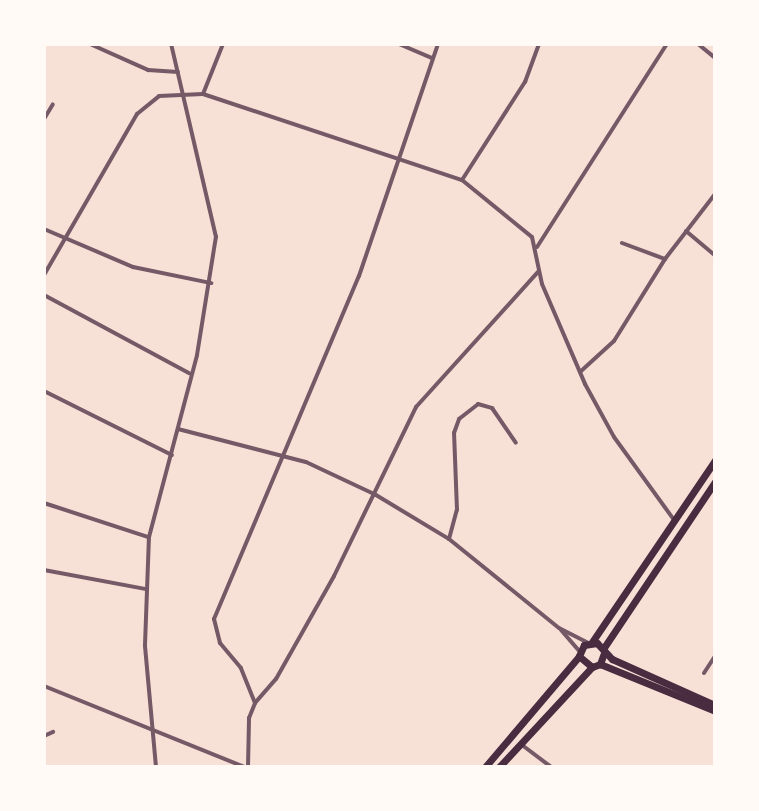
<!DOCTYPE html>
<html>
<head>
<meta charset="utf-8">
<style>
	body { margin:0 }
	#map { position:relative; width:759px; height:811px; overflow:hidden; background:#f7e1d7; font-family:"Roboto Serif",serif }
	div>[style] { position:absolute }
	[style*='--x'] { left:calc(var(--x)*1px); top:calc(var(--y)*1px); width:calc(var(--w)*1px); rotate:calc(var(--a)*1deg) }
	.minor>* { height:4px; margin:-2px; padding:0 2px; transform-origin:2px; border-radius:2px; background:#755966 }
	.primary>* { height:7px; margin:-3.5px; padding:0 3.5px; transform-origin:3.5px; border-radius:3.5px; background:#4a2c40 }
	span { translate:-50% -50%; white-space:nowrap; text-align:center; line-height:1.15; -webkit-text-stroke:8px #fffaf5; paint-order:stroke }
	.frame { position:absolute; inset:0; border:46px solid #fffaf5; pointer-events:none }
</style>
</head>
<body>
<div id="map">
	<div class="minor">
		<div style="--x:90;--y:44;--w:64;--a:24.1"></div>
		<div style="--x:148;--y:70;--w:30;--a:4"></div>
		<div style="--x:399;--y:44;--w:36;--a:23"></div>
		<div style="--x:698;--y:44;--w:22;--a:39"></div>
		<div style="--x:203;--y:94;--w:54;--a:-68.2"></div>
		<div style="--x:44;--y:119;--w:17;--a:-59"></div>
		<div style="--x:462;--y:180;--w:117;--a:-57.3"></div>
		<div style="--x:525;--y:82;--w:40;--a:-69.8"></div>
		<div style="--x:44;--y:229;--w:97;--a:23.1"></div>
		<div style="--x:133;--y:267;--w:80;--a:11.6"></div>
		<div style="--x:686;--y:231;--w:38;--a:40"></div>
		<div style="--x:622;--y:243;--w:46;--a:20.4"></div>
		<div style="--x:537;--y:247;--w:241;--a:-57.4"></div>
		<div style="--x:44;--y:275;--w:186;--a:-60"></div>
		<div style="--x:137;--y:114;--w:28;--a:-39"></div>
		<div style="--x:159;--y:96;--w:44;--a:-2.6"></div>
		<div style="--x:203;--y:94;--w:273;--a:18.4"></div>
		<div style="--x:462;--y:180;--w:90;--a:39.2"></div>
		<div style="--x:532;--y:237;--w:48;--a:78"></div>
		<div style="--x:542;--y:284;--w:109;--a:66.7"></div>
		<div style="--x:585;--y:384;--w:60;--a:61.3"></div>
		<div style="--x:614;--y:437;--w:102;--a:54.1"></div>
		<div style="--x:44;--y:295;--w:165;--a:28.3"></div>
		<div style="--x:580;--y:372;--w:46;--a:-42.4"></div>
		<div style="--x:614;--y:341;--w:97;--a:-58.1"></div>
		<div style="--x:665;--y:259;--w:82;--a:-52.4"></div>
		<div style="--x:44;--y:391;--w:143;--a:26.6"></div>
		<div style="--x:178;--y:429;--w:132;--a:14.5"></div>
		<div style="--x:306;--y:462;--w:77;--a:25.2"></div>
		<div style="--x:376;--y:495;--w:85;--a:31.1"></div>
		<div style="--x:449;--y:539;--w:141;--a:39"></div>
		<div style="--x:559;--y:628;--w:33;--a:27"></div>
		<div style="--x:44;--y:503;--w:109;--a:18.1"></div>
		<div style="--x:449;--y:539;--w:30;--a:-75"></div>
		<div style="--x:457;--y:510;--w:77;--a:-92.2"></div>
		<div style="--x:454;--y:433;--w:15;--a:-70"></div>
		<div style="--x:459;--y:419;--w:24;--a:-38"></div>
		<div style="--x:478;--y:404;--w:15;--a:16"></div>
		<div style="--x:492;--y:408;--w:42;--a:55.6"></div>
		<div style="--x:44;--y:570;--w:104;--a:10.6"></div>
		<div style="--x:561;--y:630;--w:29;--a:49"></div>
		<div style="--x:704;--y:673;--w:20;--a:-57"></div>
		<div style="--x:44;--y:686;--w:216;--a:22"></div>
		<div style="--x:255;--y:703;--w:32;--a:-49"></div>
		<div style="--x:276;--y:679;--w:118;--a:-60.6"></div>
		<div style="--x:334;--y:576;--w:188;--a:-64.1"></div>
		<div style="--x:416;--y:407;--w:182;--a:-47.9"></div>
		<div style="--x:44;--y:736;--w:10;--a:-24"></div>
		<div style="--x:522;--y:745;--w:36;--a:37"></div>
		<div style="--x:156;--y:767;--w:122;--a:-95.2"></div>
		<div style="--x:145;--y:645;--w:108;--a:-87.9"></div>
		<div style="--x:149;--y:537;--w:188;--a:-75.2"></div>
		<div style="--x:197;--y:355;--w:120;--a:-80.9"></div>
		<div style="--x:216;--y:237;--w:198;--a:-103.1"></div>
		<div style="--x:248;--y:767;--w:49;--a:-88.8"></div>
		<div style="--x:249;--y:718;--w:16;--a:-68"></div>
		<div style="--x:255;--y:703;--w:38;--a:-112"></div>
		<div style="--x:241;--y:668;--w:33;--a:-130"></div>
		<div style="--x:220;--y:643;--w:25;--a:-104"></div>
		<div style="--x:214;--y:619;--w:372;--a:-67.1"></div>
		<div style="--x:359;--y:276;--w:245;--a:-71.2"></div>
	</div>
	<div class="primary">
		<div style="--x:592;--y:642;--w:220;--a:-55.9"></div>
		<div style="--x:603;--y:649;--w:201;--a:-56.2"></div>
		<div style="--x:604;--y:653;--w:12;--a:110"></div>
		<div style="--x:600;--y:664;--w:9;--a:159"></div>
		<div style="--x:592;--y:667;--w:17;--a:-140"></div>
		<div style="--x:579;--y:656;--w:12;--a:-66"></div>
		<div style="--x:584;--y:645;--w:13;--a:-9"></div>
		<div style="--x:597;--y:643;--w:22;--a:47"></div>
		<div style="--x:612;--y:659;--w:113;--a:24.1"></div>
		<div style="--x:600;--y:664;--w:124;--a:22.2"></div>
		<div style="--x:485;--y:767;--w:145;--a:-49.7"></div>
		<div style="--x:499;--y:767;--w:137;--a:-47.1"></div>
	</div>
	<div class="frame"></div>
</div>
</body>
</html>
